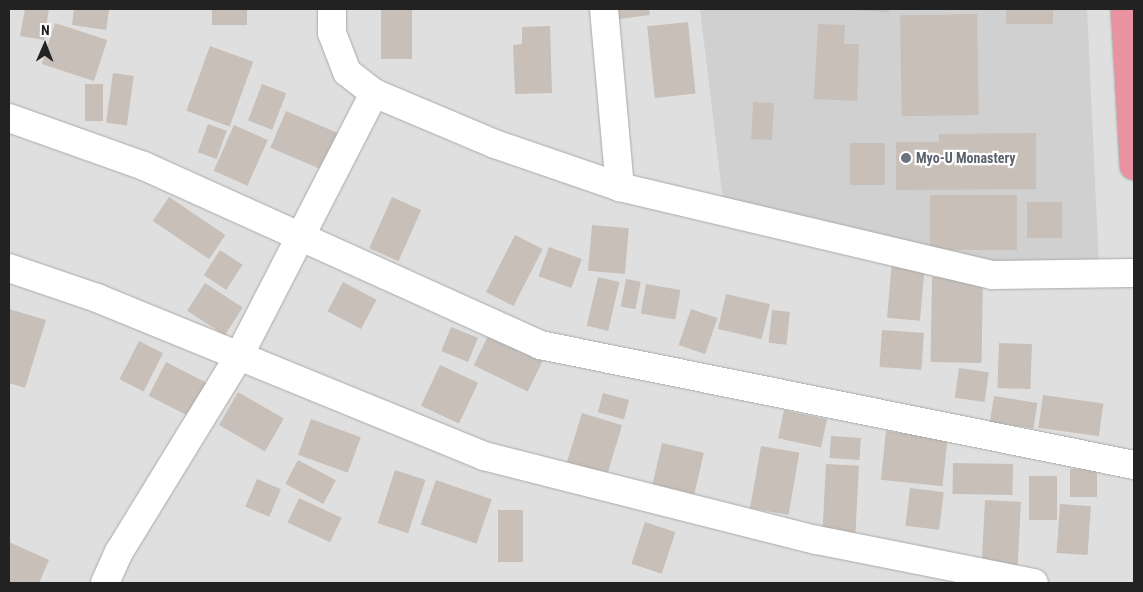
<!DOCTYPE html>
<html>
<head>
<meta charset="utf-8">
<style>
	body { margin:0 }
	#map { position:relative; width:1143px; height:592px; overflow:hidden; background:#f2efe9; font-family:"Roboto Condensed",sans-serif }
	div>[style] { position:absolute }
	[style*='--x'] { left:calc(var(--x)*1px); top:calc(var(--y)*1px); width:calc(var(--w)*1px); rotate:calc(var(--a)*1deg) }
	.residential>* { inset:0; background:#e0dfdf; transform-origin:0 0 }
	.religious>* { inset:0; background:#d0d0d0 }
	.building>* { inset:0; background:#c7bfb8; transform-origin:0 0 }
	.roads { filter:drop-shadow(0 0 1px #a9a9a9) drop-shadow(0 0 1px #a9a9a9) }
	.minor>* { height:28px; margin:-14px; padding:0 14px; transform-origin:14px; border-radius:14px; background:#fff }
	.highway>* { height:28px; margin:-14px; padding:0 14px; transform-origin:14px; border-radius:14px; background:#e892a2 }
	.dots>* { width:14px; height:14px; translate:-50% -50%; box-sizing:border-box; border:2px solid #fff; border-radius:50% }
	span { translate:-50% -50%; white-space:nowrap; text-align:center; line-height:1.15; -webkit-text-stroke:4.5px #fff; paint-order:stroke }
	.worship-label { font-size:14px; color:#5b616d; font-weight:700 }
	.left { translate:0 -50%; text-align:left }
	.frame { position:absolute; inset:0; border:10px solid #222; pointer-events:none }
	.north { position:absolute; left:20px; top:20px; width:50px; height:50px; -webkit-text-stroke:4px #fff; paint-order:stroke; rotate:1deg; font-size:14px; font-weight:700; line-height:20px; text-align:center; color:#222 }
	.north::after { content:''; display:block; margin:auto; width:18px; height:22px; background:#222; clip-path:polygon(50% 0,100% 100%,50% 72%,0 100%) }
</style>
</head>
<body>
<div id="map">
	<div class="residential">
		<div style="left:9px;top:9px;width:1125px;height:574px"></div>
	</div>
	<div class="religious">
		<div style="clip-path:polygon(700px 9px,1087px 9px,1099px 266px,993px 266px,723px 200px)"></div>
	</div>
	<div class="building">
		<div style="clip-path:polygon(25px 9px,49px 9px,44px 40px,20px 36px)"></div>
		<div style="clip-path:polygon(74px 9px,109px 10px,106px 30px,72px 25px)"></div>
		<div style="left:212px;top:9px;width:35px;height:16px"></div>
		<div style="left:381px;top:9px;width:31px;height:50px"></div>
		<div style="clip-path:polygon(618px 9px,649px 9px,650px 15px,619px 19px)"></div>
		<div style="clip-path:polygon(852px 9px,889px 9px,889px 12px,852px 10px)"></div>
		<div style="left:1006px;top:9px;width:47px;height:15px"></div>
		<div style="left:977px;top:14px;width:101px;height:77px;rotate:89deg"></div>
		<div style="left:688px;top:22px;width:72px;height:41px;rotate:84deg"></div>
		<div style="left:55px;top:23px;width:55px;height:43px;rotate:18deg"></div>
		<div style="clip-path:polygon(818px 24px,845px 25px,844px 44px,859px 44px,857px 101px,814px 99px)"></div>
		<div style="clip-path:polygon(550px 26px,552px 93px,515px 94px,513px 45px,522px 44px,522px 27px)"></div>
		<div style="left:210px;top:46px;width:46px;height:69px;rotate:20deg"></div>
		<div style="left:113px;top:73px;width:21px;height:50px;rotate:8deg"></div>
		<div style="left:85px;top:84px;width:18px;height:37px"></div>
		<div style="left:262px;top:84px;width:26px;height:39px;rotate:21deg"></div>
		<div style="left:753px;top:102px;width:21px;height:37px;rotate:3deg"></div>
		<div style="left:286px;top:111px;width:62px;height:40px;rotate:23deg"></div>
		<div style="left:208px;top:124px;width:20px;height:30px;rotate:20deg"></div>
		<div style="left:234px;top:125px;width:37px;height:50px;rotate:24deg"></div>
		<div style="clip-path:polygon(1036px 133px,1036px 189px,896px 190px,896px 142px,939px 142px,939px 134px)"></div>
		<div style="left:850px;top:143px;width:35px;height:42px"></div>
		<div style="left:1017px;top:195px;width:55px;height:87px;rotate:90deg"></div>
		<div style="left:169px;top:197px;width:68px;height:29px;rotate:34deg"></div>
		<div style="left:392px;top:197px;width:32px;height:56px;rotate:24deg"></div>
		<div style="left:1027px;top:202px;width:35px;height:36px"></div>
		<div style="left:592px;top:225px;width:37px;height:46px;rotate:5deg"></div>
		<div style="left:515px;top:235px;width:31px;height:64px;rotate:27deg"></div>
		<div style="left:549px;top:247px;width:35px;height:31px;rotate:20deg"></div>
		<div style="left:220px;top:250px;width:27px;height:30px;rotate:33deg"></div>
		<div style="left:892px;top:261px;width:33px;height:57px;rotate:5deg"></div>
		<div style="left:598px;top:277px;width:22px;height:50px;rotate:13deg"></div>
		<div style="left:932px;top:277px;width:51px;height:85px;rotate:1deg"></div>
		<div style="left:626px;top:279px;width:15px;height:28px;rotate:11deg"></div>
		<div style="left:343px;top:282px;width:38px;height:33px;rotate:28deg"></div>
		<div style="left:205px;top:283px;width:45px;height:33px;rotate:33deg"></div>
		<div style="left:646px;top:284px;width:35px;height:30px;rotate:10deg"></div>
		<div style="left:726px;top:294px;width:45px;height:36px;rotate:13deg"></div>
		<div style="clip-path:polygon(9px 309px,46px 320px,25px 388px,9px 383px)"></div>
		<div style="left:691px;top:309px;width:28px;height:38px;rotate:19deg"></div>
		<div style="left:772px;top:310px;width:18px;height:33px;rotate:6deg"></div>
		<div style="left:451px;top:327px;width:29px;height:26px;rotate:22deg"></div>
		<div style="left:882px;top:330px;width:42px;height:37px;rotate:4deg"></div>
		<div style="left:490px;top:332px;width:60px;height:37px;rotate:26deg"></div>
		<div style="left:139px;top:341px;width:27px;height:43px;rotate:27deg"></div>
		<div style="left:999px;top:343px;width:33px;height:45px;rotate:2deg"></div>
		<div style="left:166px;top:362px;width:46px;height:38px;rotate:27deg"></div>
		<div style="left:440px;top:365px;width:42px;height:45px;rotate:25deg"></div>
		<div style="left:959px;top:368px;width:30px;height:30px;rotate:8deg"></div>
		<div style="left:238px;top:392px;width:53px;height:38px;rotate:30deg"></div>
		<div style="left:603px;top:393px;width:27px;height:20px;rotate:15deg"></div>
		<div style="left:1043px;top:395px;width:61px;height:33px;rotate:8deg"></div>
		<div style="left:994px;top:396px;width:44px;height:26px;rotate:9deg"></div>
		<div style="left:784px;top:410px;width:44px;height:29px;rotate:12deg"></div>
		<div style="left:582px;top:413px;width:42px;height:53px;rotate:17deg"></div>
		<div style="left:311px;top:419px;width:53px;height:38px;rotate:20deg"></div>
		<div style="left:886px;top:431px;width:62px;height:49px;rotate:6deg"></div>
		<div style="left:831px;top:436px;width:30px;height:22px;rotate:4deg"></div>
		<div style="left:662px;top:443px;width:43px;height:44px;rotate:13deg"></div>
		<div style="left:761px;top:446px;width:39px;height:63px;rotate:10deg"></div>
		<div style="left:298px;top:460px;width:43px;height:27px;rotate:28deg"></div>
		<div style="left:953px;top:463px;width:60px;height:31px;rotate:1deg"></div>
		<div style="left:826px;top:464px;width:33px;height:70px;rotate:3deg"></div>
		<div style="left:1070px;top:469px;width:27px;height:28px"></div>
		<div style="left:395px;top:470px;width:32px;height:56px;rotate:18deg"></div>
		<div style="left:1029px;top:476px;width:28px;height:44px"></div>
		<div style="left:257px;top:479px;width:26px;height:30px;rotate:23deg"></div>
		<div style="left:436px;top:480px;width:59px;height:47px;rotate:19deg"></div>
		<div style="left:910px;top:488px;width:34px;height:38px;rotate:7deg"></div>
		<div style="left:299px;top:498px;width:47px;height:27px;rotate:25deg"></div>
		<div style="left:985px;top:500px;width:36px;height:67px;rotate:3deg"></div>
		<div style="left:1060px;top:504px;width:31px;height:49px;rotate:4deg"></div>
		<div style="left:498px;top:510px;width:25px;height:52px"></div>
		<div style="left:645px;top:522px;width:32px;height:44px;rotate:18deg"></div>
		<div style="clip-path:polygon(9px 542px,49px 560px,39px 583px,9px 583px)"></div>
	</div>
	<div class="roads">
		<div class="minor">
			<div style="--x:332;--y:9;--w:24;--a:90"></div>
			<div style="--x:332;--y:33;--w:42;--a:69"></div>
			<div style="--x:347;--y:72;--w:34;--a:38"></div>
			<div style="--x:374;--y:93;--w:131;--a:22.9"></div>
			<div style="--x:495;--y:144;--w:132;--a:19"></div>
			<div style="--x:620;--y:187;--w:382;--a:13.3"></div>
			<div style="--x:992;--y:275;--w:142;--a:-0.8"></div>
			<div style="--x:604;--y:9;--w:179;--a:84.9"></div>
			<div style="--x:9;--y:118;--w:143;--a:19.6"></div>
			<div style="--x:144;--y:166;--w:435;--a:24.3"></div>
			<div style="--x:540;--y:345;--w:606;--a:11.42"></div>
			<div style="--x:9;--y:268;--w:93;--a:18.8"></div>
			<div style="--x:97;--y:298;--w:418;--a:22.2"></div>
			<div style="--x:484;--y:456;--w:343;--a:14.2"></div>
			<div style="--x:817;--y:540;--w:221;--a:11.2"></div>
			<div style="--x:105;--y:583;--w:34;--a:-66"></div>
			<div style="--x:119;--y:552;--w:230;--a:-58.5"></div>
			<div style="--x:239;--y:356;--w:296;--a:-62.8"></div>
		</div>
		<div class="highway">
			<div style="--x:1125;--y:9;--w:157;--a:86.7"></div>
		</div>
	</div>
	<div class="dots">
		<div style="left:906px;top:158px;background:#6b7280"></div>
	</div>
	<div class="worship-label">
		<span class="left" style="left:916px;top:158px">Myo-U Monastery</span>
	</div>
	<div class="frame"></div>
	<div class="north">N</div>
</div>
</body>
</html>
